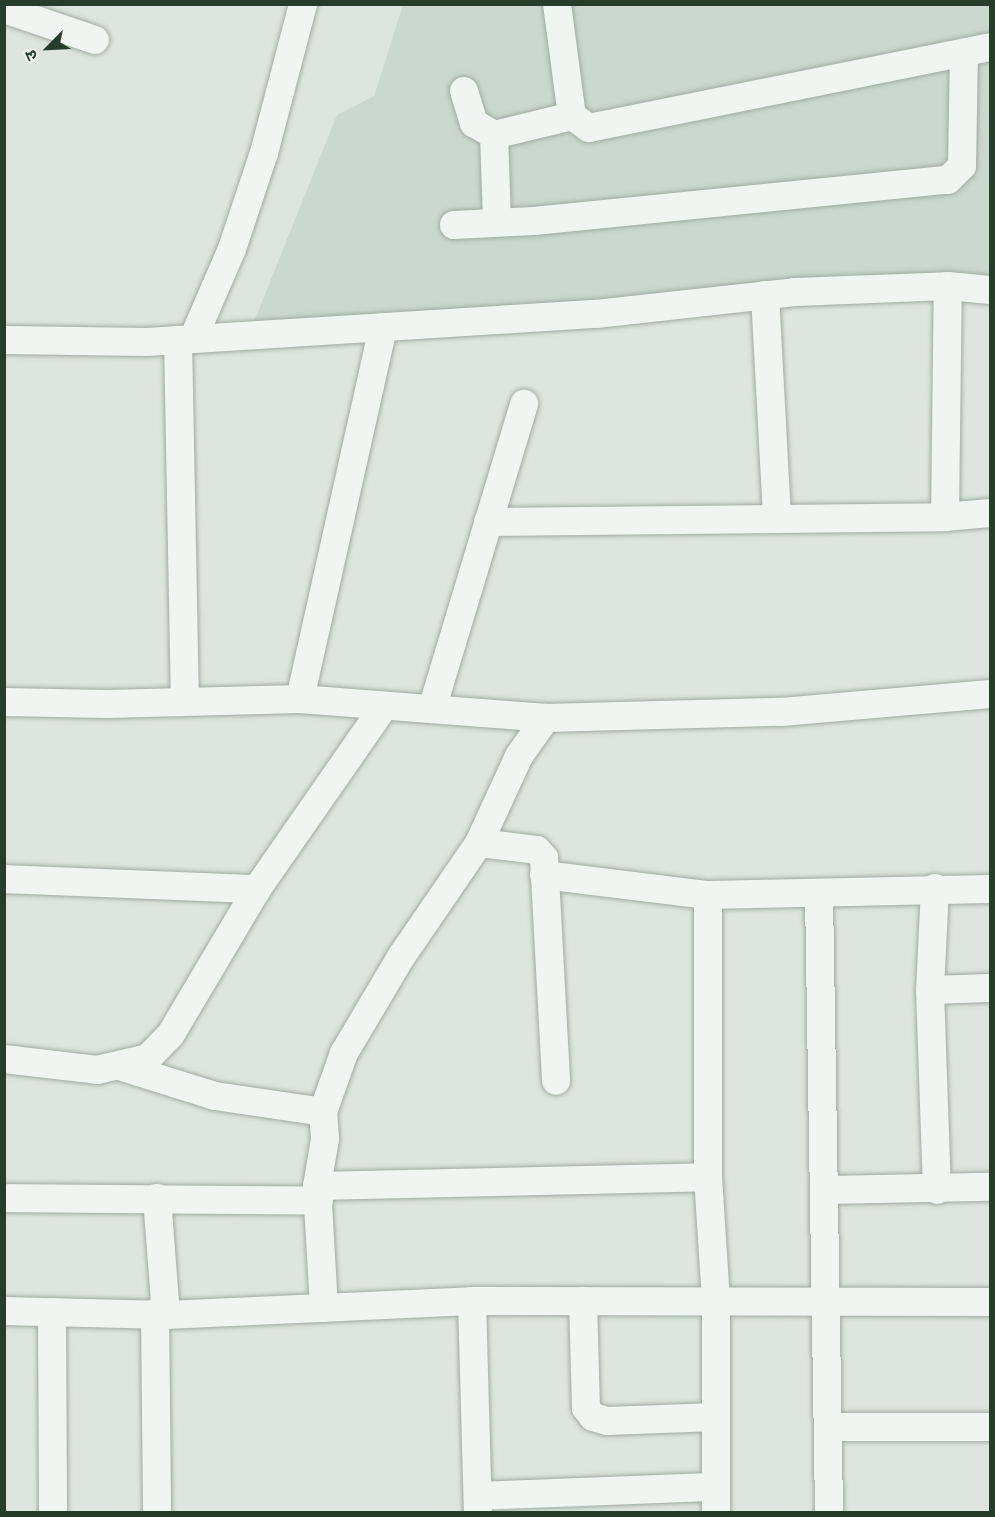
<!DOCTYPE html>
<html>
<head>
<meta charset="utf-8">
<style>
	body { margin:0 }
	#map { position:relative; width:995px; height:1517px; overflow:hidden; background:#dde6de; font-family:"Public Sans","Noto Sans Devanagari",sans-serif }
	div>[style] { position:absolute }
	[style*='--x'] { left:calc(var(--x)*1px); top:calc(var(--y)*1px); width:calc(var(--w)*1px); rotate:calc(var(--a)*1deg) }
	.built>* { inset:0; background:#cbd8cd }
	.roads { filter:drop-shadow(0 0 2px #9faca1) drop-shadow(0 0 2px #9faca1) }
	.minor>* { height:28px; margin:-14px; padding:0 14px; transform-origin:14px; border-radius:14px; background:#eff5f0 }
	span { translate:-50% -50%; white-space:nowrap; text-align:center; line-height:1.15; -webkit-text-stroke:4.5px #ecf4ed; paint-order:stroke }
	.frame { position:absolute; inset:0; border:6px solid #273c2b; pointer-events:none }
	.north { position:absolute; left:18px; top:18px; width:60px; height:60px; -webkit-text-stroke:4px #ecf4ed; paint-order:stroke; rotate:246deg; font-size:16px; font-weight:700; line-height:24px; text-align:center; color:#273c2b }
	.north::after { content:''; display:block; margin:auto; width:21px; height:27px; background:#273c2b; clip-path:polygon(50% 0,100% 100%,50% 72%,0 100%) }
</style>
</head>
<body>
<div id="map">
	<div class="built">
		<div style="clip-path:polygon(403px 5px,990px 5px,990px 278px,847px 274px,609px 308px,251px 329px,337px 115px,374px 96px)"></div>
	</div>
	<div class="roads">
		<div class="minor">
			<div style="--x:557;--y:4;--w:113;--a:82.4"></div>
			<div style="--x:572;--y:116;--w:21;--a:35"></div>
			<div style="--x:589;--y:128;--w:409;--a:-11.4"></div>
			<div style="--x:4;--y:9;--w:96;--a:18.8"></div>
			<div style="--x:464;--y:91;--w:34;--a:73"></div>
			<div style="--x:474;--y:123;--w:23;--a:31"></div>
			<div style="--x:494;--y:135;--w:80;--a:-13.7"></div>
			<div style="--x:494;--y:135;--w:87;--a:88"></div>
			<div style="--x:454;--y:225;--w:80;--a:-2.9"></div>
			<div style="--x:534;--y:221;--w:416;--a:-5.7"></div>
			<div style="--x:948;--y:180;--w:20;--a:-45"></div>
			<div style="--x:962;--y:166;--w:113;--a:-89"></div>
			<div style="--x:765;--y:295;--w:223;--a:86.9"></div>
			<div style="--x:193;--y:339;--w:98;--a:-66.6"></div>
			<div style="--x:232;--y:249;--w:101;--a:-71.6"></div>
			<div style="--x:264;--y:153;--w:154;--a:-75.3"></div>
			<div style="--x:4;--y:340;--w:143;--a:0.8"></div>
			<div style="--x:147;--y:342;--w:450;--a:-3.6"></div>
			<div style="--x:596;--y:314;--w:200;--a:-6.3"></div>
			<div style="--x:795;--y:292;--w:153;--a:-2.2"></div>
			<div style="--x:948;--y:286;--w:42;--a:5.4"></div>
			<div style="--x:178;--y:340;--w:359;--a:88.9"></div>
			<div style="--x:945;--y:517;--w:231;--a:-89.3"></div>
			<div style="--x:488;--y:522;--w:457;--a:-0.6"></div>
			<div style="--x:945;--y:517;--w:45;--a:-5.1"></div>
			<div style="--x:300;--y:699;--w:381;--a:-77.4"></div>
			<div style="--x:4;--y:702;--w:103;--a:1.1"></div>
			<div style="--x:107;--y:704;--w:193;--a:-1.5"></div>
			<div style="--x:300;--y:699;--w:247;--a:4.4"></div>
			<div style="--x:546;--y:718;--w:235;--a:-1.5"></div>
			<div style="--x:781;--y:712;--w:210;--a:-4.9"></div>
			<div style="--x:432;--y:709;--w:319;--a:-73.2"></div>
			<div style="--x:479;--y:843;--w:58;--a:6.9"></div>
			<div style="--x:537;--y:850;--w:11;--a:49"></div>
			<div style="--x:544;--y:858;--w:223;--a:86.9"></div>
			<div style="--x:544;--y:875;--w:165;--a:7"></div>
			<div style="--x:708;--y:895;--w:282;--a:-1.2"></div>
			<div style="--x:4;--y:879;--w:253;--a:2.3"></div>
			<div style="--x:935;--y:888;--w:102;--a:92.8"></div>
			<div style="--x:930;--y:990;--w:200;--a:88"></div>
			<div style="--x:819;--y:894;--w:618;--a:89.07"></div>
			<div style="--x:708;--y:895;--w:282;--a:90"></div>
			<div style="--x:708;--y:1177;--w:123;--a:86.3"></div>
			<div style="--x:716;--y:1300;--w:212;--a:90"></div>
			<div style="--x:930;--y:990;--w:60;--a:-1.9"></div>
			<div style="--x:4;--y:1059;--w:94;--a:6.7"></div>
			<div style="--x:97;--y:1070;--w:52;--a:-13.2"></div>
			<div style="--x:148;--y:1058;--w:33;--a:-46"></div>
			<div style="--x:171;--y:1034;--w:169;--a:-59.3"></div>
			<div style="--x:257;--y:889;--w:223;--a:-55.2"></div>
			<div style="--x:122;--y:1067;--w:97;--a:17.3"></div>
			<div style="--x:215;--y:1096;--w:109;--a:8.4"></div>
			<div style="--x:317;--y:1186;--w:391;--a:-1.3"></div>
			<div style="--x:827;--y:1190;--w:163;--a:-1.1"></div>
			<div style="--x:4;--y:1198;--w:315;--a:0.5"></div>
			<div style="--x:157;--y:1198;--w:117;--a:85.6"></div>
			<div style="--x:472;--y:1301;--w:211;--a:88.4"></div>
			<div style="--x:583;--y:1301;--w:107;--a:88.4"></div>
			<div style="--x:586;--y:1408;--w:11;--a:52"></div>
			<div style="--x:593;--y:1417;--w:15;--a:16"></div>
			<div style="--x:607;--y:1421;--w:109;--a:-2.1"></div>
			<div style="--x:324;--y:1308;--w:122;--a:-93.3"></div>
			<div style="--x:317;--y:1186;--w:48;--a:-80.3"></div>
			<div style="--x:325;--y:1139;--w:27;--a:-94"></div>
			<div style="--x:323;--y:1112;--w:63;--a:-70.4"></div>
			<div style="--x:344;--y:1053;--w:112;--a:-59.3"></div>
			<div style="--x:401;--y:957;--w:138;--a:-55.6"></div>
			<div style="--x:479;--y:843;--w:96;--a:-65.3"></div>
			<div style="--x:519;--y:756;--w:47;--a:-54.6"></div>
			<div style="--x:4;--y:1311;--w:162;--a:1.4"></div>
			<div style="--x:166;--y:1315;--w:306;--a:-2.6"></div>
			<div style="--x:472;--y:1301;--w:518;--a:0.11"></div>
			<div style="--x:52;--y:1312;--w:200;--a:89.7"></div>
			<div style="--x:155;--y:1313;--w:199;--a:89.4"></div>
			<div style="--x:828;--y:1427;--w:162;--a:0"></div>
			<div style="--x:478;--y:1496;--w:238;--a:-2.2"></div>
		</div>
	</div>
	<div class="frame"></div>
	<div class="north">उ</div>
</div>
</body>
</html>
